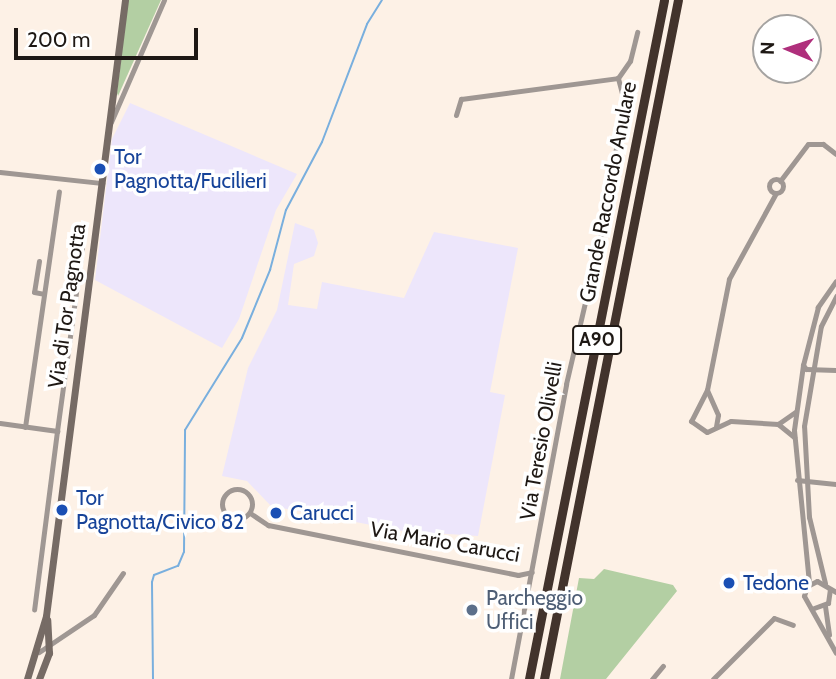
<!DOCTYPE html>
<html>
<head>
<meta charset="utf-8">
<style>
	body { margin:0 }
	#map { position:relative; width:836px; height:679px; overflow:hidden; background:#fdf1e6; font-family:Cabin,sans-serif }
	div>[style] { position:absolute }
	[style*='--x'] { left:calc(var(--x)*1px); top:calc(var(--y)*1px); width:calc(var(--w)*1px); rotate:calc(var(--a)*1deg) }
	.industrial>* { inset:0; background:#ede6fb }
	.green>* { inset:0; background:#b3cfa3 }
	.stream>* { height:2px; margin:-1px; padding:0 1px; transform-origin:1px; border-radius:1px; background:#79afde }
	.street>* { height:5px; margin:-2.5px; padding:0 2.5px; transform-origin:2.5px; border-radius:2.5px; background:#9f9793 }
	.street>.ring { margin:-2.5px; padding:0; box-sizing:content-box; background:none; border:5px solid #9f9793; border-radius:50% }
	.secondary>* { height:7px; margin:-3.5px; padding:0 3.5px; transform-origin:3.5px; border-radius:3.5px; background:#766b65 }
	.highway>* { height:9px; margin:-4.5px; padding:0 4.5px; transform-origin:4.5px; border-radius:4.5px; background:#42332c }
	.dots>* { width:19px; height:19px; translate:-50% -50%; box-sizing:border-box; border:4px solid #fff; border-radius:50% }
	span { translate:-50% -50%; white-space:nowrap; text-align:center; line-height:1.15; -webkit-text-stroke:7px #fff; paint-order:stroke }
	.shield-label span { padding:2px 5px; background:#fff; border:2px solid; border-radius:5px; -webkit-text-stroke-width:0 }
	.shield-label { font-size:19px; color:#1e1814; font-weight:700 }
	.transit-label { font-size:21px; color:#164399 }
	.left { translate:0 -50%; text-align:left }
	.street-label { font-size:21px; color:#1e1814 }
	.service-label { font-size:21px; color:#4e5e75 }
	.north { position:absolute; left:752px; top:14px; width:70px; height:70px; box-sizing:border-box; background:#fff; border:2px solid #a5a3a1; border-radius:50%; rotate:272deg; font-size:19px; font-weight:700; line-height:28px; text-align:center; color:#1e1814 }
	.north::after { content:''; display:block; margin:auto; width:24px; height:32px; background:#af2f7c; clip-path:polygon(50% 0,100% 100%,50% 72%,0 100%) }
	.scale { position:absolute; left:14px; top:28px; width:184px; height:32px; box-sizing:border-box; border:4px solid #1e1814; border-top:0; padding-left:9px; font-size:21px; line-height:24px; white-space:nowrap; color:#1e1814; -webkit-text-stroke:5px #fff; paint-order:stroke }
</style>
</head>
<body>
<div id="map">
	<div class="industrial">
		<div style="clip-path:polygon(130px 103px,297px 174px,276px 210px,239px 319px,222px 348px,95px 280px,112px 139px)"></div>
		<div style="clip-path:polygon(295px 223px,314px 230px,318px 243px,314px 256px,294px 264px,288px 305px,317px 309px,322px 282px,404px 298px,434px 232px,518px 248px,490px 392px,505px 395px,478px 536px,403px 531px,271px 506px,247px 481px,222px 476px,248px 368px,277px 310px)"></div>
	</div>
	<div class="green">
		<div style="clip-path:polygon(128px 0,161px 0,118px 96px,117px 93px)"></div>
		<div style="clip-path:polygon(604px 569px,673px 585px,677px 591px,606px 679px,560px 679px,579px 578px,594px 579px)"></div>
	</div>
	<div class="stream">
		<div style="--x:153;--y:679;--w:97;--a:-90.6"></div>
		<div style="--x:152;--y:582;--w:7;--a:-74"></div>
		<div style="--x:154;--y:575;--w:26;--a:-21"></div>
		<div style="--x:178;--y:566;--w:15;--a:-67"></div>
		<div style="--x:184;--y:552;--w:122;--a:-89.5"></div>
		<div style="--x:185;--y:430;--w:108;--a:-58.2"></div>
		<div style="--x:242;--y:338;--w:74;--a:-67.6"></div>
		<div style="--x:270;--y:270;--w:62;--a:-75.1"></div>
		<div style="--x:286;--y:210;--w:77;--a:-62.1"></div>
		<div style="--x:322;--y:142;--w:126;--a:-69.1"></div>
		<div style="--x:367;--y:24;--w:28;--a:-58"></div>
	</div>
	<div class="street">
		<div style="--x:456;--y:115;--w:17;--a:-73"></div>
		<div style="--x:461;--y:99;--w:158;--a:-7.6"></div>
		<div style="--x:111;--y:122;--w:133;--a:-66.5"></div>
		<div style="--x:0;--y:172;--w:103;--a:6.2"></div>
		<div class="ring" style="left:769px;top:179px;width:9px;height:9px"></div>
		<div style="--x:780;--y:181;--w:46;--a:-52.9"></div>
		<div style="--x:808;--y:144;--w:15;--a:0"></div>
		<div style="--x:823;--y:144;--w:16;--a:38"></div>
		<div style="--x:776;--y:193;--w:98;--a:118.7"></div>
		<div style="--x:729;--y:279;--w:113;--a:101.2"></div>
		<div style="--x:707;--y:390;--w:35;--a:117"></div>
		<div style="--x:691;--y:421;--w:19;--a:35"></div>
		<div style="--x:707;--y:432;--w:26;--a:-25"></div>
		<div style="--x:731;--y:421;--w:47;--a:3.7"></div>
		<div style="--x:778;--y:424;--w:21;--a:-35"></div>
		<div style="--x:39;--y:261;--w:31;--a:99"></div>
		<div style="--x:34;--y:292;--w:10;--a:11"></div>
		<div style="--x:836;--y:281;--w:32;--a:125"></div>
		<div style="--x:818;--y:307;--w:60;--a:104.5"></div>
		<div style="--x:803;--y:365;--w:5;--a:53"></div>
		<div style="--x:806;--y:369;--w:30;--a:2"></div>
		<div style="--x:803;--y:365;--w:66;--a:97.9"></div>
		<div style="--x:794;--y:430;--w:155;--a:84.4"></div>
		<div style="--x:707;--y:390;--w:27;--a:66"></div>
		<div style="--x:718;--y:415;--w:11;--a:100"></div>
		<div style="--x:0;--y:423;--w:58;--a:8"></div>
		<div style="--x:57;--y:431;--w:180;--a:97.3"></div>
		<div style="--x:778;--y:424;--w:21;--a:39"></div>
		<div style="--x:25;--y:427;--w:238;--a:-81.8"></div>
		<div style="--x:57;--y:431;--w:184;--a:-82.2"></div>
		<div style="--x:797;--y:480;--w:39;--a:6"></div>
		<div class="ring" style="left:222px;top:489px;width:25px;height:25px"></div>
		<div style="--x:250;--y:513;--w:22;--a:34"></div>
		<div style="--x:268;--y:525;--w:255;--a:11.3"></div>
		<div style="--x:518;--y:575;--w:14;--a:-12"></div>
		<div style="--x:825;--y:583;--w:68;--a:-103.6"></div>
		<div style="--x:809;--y:517;--w:91;--a:-93.1"></div>
		<div style="--x:804;--y:426;--w:101;--a:-80.4"></div>
		<div style="--x:821;--y:326;--w:34;--a:-63"></div>
		<div style="--x:836;--y:592;--w:22;--a:-150"></div>
		<div style="--x:817;--y:581;--w:11;--a:153"></div>
		<div style="--x:807;--y:586;--w:10;--a:107"></div>
		<div style="--x:804;--y:596;--w:65;--a:60.7"></div>
		<div style="--x:825;--y:606;--w:29;--a:82"></div>
		<div style="--x:814;--y:608;--w:15;--a:-20"></div>
		<div style="--x:828;--y:603;--w:14;--a:-82"></div>
		<div style="--x:39;--y:652;--w:66;--a:-33.9"></div>
		<div style="--x:94;--y:615;--w:51;--a:-55.4"></div>
		<div style="--x:511;--y:679;--w:300;--a:-79.4"></div>
		<div style="--x:566;--y:384;--w:190;--a:-76.9"></div>
		<div style="--x:609;--y:199;--w:103;--a:-82.2"></div>
		<div style="--x:623;--y:97;--w:20;--a:-105"></div>
		<div style="--x:618;--y:78;--w:21;--a:-55"></div>
		<div style="--x:630;--y:61;--w:30;--a:-76"></div>
		<div style="--x:652;--y:679;--w:17;--a:-50"></div>
		<div style="--x:713;--y:679;--w:86;--a:-45"></div>
		<div style="--x:774;--y:618;--w:20;--a:20"></div>
	</div>
	<div class="secondary">
		<div style="--x:27;--y:679;--w:66;--a:-73.2"></div>
		<div style="--x:46;--y:616;--w:621;--a:-82.69"></div>
		<div style="--x:39;--y:679;--w:28;--a:-69"></div>
		<div style="--x:49;--y:653;--w:33;--a:-93"></div>
	</div>
	<div class="highway">
		<div style="--x:529;--y:679;--w:692;--a:-78.75"></div>
		<div style="--x:544;--y:679;--w:692;--a:-78.84"></div>
	</div>
	<div class="dots">
		<div style="left:100px;top:169px;background:#1a4fb4"></div>
		<div style="left:62px;top:510px;background:#1a4fb4"></div>
		<div style="left:276px;top:513px;background:#1a4fb4"></div>
		<div style="left:729px;top:583px;background:#1a4fb4"></div>
		<div style="left:472px;top:610px;background:#5c6f8a"></div>
	</div>
	<div class="shield-label">
		<span style="left:597px;top:340px">A90</span>
	</div>
	<div class="transit-label">
		<span class="left" style="left:114px;top:169px">Tor<br>Pagnotta/Fucilieri</span>
		<span class="left" style="left:76px;top:510px">Tor<br>Pagnotta/Civico 82</span>
		<span class="left" style="left:290px;top:513px">Carucci</span>
		<span class="left" style="left:743px;top:583px">Tedone</span>
	</div>
	<div class="street-label">
		<span style="left:608px;top:192px;rotate:-79deg">Grande Raccordo Anulare</span>
		<span style="left:67px;top:306px;rotate:-82deg">Via di Tor Pagnotta</span>
		<span style="left:541px;top:441px;rotate:-80deg">Via Teresio Olivelli</span>
		<span style="left:445px;top:542px;rotate:10deg">Via Mario Carucci</span>
	</div>
	<div class="service-label">
		<span class="left" style="left:486px;top:610px">Parcheggio<br>Uffici</span>
	</div>
	<div class="north">N</div>
	<div class="scale">200 m</div>
</div>
</body>
</html>
